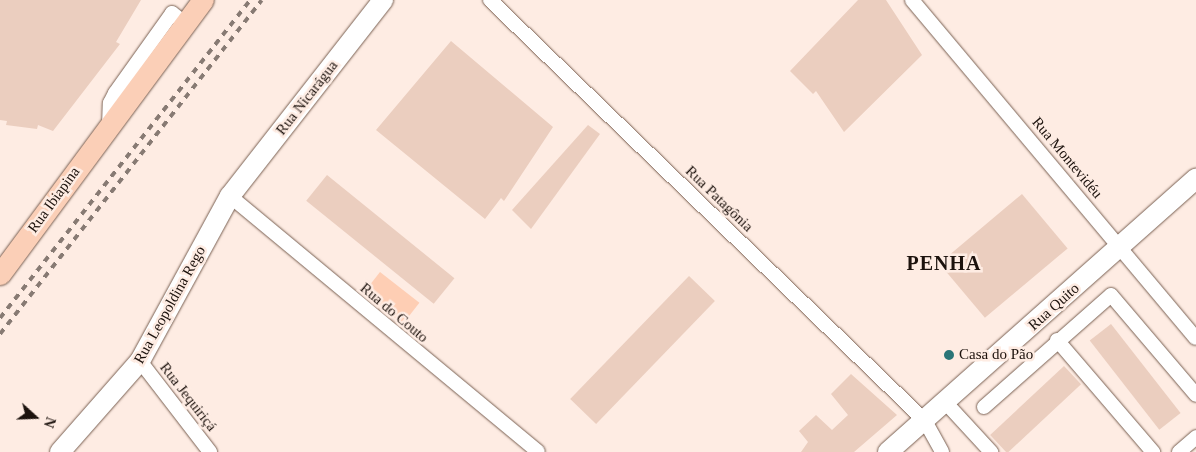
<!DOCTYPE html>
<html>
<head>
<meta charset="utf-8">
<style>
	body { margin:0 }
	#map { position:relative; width:1196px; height:452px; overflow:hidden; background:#feece3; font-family:"Times New Roman",serif }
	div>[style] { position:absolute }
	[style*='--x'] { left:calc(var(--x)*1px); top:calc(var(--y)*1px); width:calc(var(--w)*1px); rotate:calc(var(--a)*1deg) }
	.green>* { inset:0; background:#feceb4; transform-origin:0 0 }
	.building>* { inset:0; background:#ebcebf; transform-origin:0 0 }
	.roads { filter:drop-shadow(0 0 1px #796052) drop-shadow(0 0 1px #796052) }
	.street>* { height:14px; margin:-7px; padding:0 7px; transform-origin:7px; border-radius:7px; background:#fff }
	.secondary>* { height:20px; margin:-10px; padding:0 10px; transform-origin:10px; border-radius:10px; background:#fff }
	.primary>* { height:21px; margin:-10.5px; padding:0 10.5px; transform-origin:10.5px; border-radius:10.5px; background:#fbcfb7 }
	.rail>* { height:4px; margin-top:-2px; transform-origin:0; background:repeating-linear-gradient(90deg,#877a73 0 6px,transparent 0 12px) }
	.dots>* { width:14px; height:14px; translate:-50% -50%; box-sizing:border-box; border:2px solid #feece3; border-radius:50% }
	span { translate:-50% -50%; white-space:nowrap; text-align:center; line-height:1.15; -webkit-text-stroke:5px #feece3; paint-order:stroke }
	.street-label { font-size:15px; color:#1c120d }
	.poi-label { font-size:15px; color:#1c120d }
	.left { translate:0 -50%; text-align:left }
	.district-label { font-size:20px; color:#1c120d; font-weight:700; letter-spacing:1px }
	.north { position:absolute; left:10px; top:392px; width:50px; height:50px; -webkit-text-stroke:4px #feece3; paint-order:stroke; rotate:110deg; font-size:14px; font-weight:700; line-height:20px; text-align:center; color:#1c120d }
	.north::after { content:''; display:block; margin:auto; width:18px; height:22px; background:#1c120d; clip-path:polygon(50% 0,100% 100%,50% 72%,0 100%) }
</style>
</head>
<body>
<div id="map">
	<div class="green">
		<div style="left:380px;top:272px;width:50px;height:27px;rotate:38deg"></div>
	</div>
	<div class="building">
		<div style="clip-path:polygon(0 0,141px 0,116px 42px,120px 44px,53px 131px,38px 125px,37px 129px,6px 125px,7px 121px,0 120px)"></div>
		<div style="clip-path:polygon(858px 0,886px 0,922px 55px,844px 132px,816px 91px,813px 94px,790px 71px)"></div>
		<div style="clip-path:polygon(451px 41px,553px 127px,504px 201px,501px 198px,485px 219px,376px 130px)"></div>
		<div style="clip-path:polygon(588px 125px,600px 134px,531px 229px,512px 210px)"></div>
		<div style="left:327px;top:175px;width:164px;height:33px;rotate:39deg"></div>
		<div style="left:1022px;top:194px;width:71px;height:108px;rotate:50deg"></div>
		<div style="left:689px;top:276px;width:36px;height:171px;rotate:44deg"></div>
		<div style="left:1111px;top:324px;width:113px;height:27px;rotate:52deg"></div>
		<div style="left:1064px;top:366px;width:25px;height:101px;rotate:47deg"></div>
		<div style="clip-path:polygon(851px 374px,897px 415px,854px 452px,801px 452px,808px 442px,799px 431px,816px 415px,832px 430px,848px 415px,831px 394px)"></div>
	</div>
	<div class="roads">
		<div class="street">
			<div style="--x:490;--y:0;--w:605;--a:44.06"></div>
			<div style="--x:925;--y:421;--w:35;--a:61"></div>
			<div style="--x:912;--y:0;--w:441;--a:50"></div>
			<div style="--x:109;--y:126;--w:23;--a:-88"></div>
			<div style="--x:110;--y:103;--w:11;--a:-63"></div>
			<div style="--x:115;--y:93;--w:98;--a:-54.5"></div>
			<div style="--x:172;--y:13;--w:19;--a:39"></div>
			<div style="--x:230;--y:196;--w:400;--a:39.7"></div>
			<div style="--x:1057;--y:340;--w:148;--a:49.4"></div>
			<div style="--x:140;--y:361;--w:115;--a:52.4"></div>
			<div style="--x:946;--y:403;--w:67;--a:47.4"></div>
			<div style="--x:984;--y:407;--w:169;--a:-41.4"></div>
			<div style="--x:1111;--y:295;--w:131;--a:49.6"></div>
			<div style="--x:1179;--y:452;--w:23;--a:-41"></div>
		</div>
		<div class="secondary">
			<div style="--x:60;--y:452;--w:121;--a:-48.7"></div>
			<div style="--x:140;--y:361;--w:188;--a:-61.4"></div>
			<div style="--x:230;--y:196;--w:249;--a:-52"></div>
			<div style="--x:888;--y:452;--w:412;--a:-41.6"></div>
		</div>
		<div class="primary">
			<div style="--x:0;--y:274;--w:341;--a:-53.5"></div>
		</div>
	</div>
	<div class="rail">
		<div style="--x:0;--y:318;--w:405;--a:-51.8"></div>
		<div style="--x:0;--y:334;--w:424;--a:-51.9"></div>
	</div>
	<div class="dots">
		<div style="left:949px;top:355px;background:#2b7578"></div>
	</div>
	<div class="street-label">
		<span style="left:307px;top:98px;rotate:-52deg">Rua Nicarágua</span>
		<span style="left:1067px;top:158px;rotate:50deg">Rua Montevidéu</span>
		<span style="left:719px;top:199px;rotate:44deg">Rua Patagônia</span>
		<span style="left:54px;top:200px;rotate:-54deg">Rua Ibiapina</span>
		<span style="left:170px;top:305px;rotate:-61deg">Rua Leopoldina Rego</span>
		<span style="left:1054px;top:307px;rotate:-42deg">Rua Quito</span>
		<span style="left:394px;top:313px;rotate:40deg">Rua do Couto</span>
		<span style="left:188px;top:397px;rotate:52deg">Rua Jequiriçá</span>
	</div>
	<div class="poi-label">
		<span class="left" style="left:959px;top:355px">Casa do Pão</span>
	</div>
	<div class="district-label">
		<span style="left:944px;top:263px">PENHA</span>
	</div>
	<div class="north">N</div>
</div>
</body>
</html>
